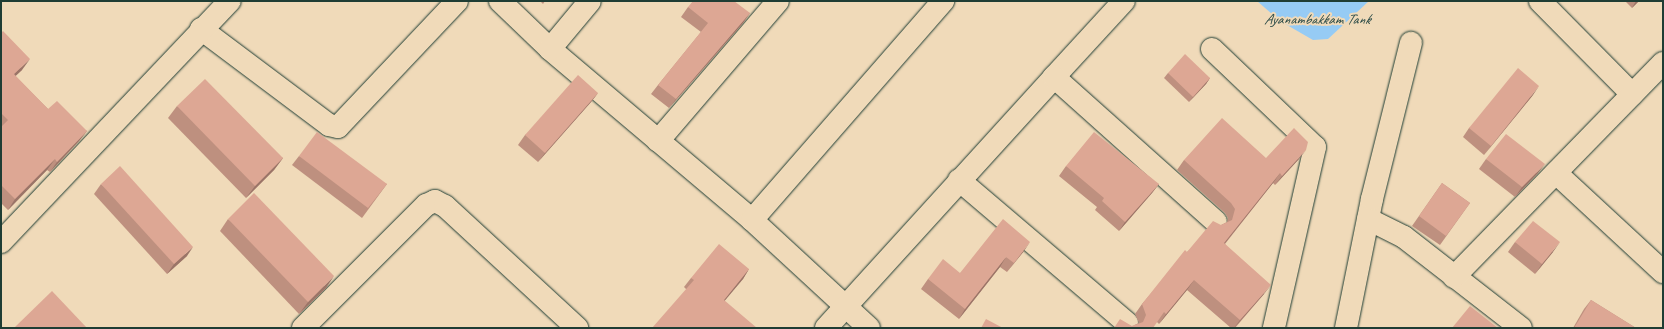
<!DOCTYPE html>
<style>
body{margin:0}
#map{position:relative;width:1664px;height:329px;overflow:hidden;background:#f0dab9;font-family:Caveat,sans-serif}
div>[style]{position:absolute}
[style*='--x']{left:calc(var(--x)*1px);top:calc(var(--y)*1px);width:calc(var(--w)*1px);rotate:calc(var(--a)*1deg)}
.water>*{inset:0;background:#96cbf4}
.roads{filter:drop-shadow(0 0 1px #1f3d34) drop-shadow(0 0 1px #1f3d34)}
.minor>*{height:22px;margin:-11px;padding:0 11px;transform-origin:11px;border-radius:11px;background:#f0dab9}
.wall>*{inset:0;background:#be907f}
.shaded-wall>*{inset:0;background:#9b7568}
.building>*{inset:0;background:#dda794}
span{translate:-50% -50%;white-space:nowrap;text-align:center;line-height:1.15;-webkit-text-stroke:4px #f0dab9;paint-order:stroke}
.water-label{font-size:15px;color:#2b4b47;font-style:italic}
.frame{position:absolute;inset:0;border:2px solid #1f3d34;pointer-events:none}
</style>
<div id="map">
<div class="water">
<i style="clip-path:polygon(1257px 1px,1369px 1px,1328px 39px,1313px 40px,1280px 21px)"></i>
</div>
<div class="roads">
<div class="minor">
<i style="--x:500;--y:1;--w:69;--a:43.8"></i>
<i style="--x:550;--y:49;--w:265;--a:40.2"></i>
<i style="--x:752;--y:220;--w:159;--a:42.7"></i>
<i style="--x:1540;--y:1;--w:131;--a:45.3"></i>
<i style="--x:201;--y:29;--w:160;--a:36.9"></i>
<i style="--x:329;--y:125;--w:9;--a:13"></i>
<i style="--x:338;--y:127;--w:173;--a:-46.6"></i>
<i style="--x:550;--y:49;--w:62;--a:-50.2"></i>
<i style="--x:1212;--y:49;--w:142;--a:43.6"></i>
<i style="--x:1315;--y:147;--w:186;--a:102.8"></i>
<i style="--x:1054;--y:77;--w:103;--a:-47.4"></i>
<i style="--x:658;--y:141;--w:184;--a:-49.4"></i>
<i style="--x:1556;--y:173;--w:146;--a:42.8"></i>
<i style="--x:959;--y:180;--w:221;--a:40.4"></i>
<i style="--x:1368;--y:219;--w:40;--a:26.6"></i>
<i style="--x:1404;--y:237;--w:148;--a:37.9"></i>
<i style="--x:752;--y:220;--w:291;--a:-48.9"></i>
<i style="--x:1;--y:242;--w:332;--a:-46.5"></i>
<i style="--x:1454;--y:277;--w:299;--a:-45.7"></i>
<i style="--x:303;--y:328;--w:174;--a:-45"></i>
<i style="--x:426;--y:205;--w:10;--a:-24"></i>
<i style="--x:435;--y:201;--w:11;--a:27"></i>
<i style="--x:445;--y:206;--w:180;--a:42.7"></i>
<i style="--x:826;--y:328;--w:339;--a:-47.7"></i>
<i style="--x:1054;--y:77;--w:217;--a:41.8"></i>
<i style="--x:1346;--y:328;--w:132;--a:-78.6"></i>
<i style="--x:1372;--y:199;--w:161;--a:-76"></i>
</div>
</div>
<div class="wall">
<i style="clip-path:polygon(540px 1px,545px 1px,543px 4px)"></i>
<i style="clip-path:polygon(1625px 1px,1639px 1px,1632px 8px)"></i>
<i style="clip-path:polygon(688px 7px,750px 13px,743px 23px,669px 108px,651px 94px,658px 85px,701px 32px,681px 17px)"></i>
<i style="clip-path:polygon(1px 33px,22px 70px,15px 76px,48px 109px,87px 131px,79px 141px,50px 172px,47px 170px,8px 210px,1px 203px)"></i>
<i style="clip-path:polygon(1168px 73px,1210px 78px,1206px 84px,1189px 102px,1164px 78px)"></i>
<i style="clip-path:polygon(598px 93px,591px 102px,538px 162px,518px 145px,525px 135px)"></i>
<i style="clip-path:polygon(1533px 95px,1484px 155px,1463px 137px,1469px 128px)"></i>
<i style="clip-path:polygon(177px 106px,283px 158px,274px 170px,246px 198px,168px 118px)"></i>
<i style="clip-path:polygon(299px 156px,387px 184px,362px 218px,292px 165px)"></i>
<i style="clip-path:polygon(1266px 158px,1299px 159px,1275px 185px,1273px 183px,1225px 244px,1264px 294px,1235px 328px,1231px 328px,1187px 290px,1159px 324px,1157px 322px,1132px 326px,1139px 323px,1135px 314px,1142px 304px,1187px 252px,1221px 225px,1227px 222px,1228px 218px,1225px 213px,1177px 170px,1184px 160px)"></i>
<i style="clip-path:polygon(1486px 159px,1538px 173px,1515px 197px,1479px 169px)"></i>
<i style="clip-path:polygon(1066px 166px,1159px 184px,1152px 193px,1119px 231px,1095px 210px,1097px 207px,1059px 176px)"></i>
<i style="clip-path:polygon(1442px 183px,1470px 203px,1440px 245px,1412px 226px)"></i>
<i style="clip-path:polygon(101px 184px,187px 256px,167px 274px,94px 194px)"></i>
<i style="clip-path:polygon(228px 219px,326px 288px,299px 314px,220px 231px)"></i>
<i style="clip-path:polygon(1515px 242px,1553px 252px,1535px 274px,1508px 252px)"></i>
<i style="clip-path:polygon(1024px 251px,1007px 272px,1000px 267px,959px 319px,921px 289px,928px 279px,960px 273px)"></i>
<i style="clip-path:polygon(749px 269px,743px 279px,724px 301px,686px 289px,684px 287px,691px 278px)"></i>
<i style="clip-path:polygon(1591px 300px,1636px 328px,1573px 328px,1584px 309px)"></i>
</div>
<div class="shaded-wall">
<i style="clip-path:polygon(1636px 1px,1639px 1px,1632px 8px)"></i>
<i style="clip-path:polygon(750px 13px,743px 23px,669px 108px,676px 99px)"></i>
<i style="clip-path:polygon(30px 59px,22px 70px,6px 85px,14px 74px)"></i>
<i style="clip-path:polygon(1210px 78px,1206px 84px,1189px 102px,1193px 97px)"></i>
<i style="clip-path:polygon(1539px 86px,1533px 95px,1484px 155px,1491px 146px)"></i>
<i style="clip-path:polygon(598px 93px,591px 102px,538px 162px,545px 153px)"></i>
<i style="clip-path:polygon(87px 131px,79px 141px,50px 172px,57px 162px)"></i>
<i style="clip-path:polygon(1306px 150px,1299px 159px,1275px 185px,1282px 176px)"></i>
<i style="clip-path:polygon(283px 158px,274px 170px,246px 198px,255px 186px)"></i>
<i style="clip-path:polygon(55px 159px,47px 170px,8px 210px,15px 199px)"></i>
<i style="clip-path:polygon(1545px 164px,1538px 173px,1515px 197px,1522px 187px)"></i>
<i style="clip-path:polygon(1280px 173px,1273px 183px,1217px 253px,1224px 243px)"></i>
<i style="clip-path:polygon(1159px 184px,1152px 193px,1119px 231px,1125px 222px)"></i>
<i style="clip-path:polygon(1030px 242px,1024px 251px,1007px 272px,1014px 263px)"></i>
<i style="clip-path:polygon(1560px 242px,1553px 252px,1535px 274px,1542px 264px)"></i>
<i style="clip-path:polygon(193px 247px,187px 256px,167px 274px,174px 264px)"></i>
<i style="clip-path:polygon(1006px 257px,1000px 267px,959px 319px,965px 309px)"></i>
<i style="clip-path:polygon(749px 269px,743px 279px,717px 310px,724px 300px)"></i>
<i style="clip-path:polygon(334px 276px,326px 288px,299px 314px,308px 302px)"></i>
<i style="clip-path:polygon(1194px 280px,1187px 290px,1159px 324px,1166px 314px)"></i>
<i style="clip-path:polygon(1271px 285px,1264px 294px,1234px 328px,1240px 320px)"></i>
</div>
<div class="building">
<i style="clip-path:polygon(693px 1px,734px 1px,750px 13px,676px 99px,658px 85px,708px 23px,688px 7px)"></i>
<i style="clip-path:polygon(3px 31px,30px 59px,14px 74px,48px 109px,57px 101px,87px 131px,57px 162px,55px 159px,15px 199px,1px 185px,1px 127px,8px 120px,1px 113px,1px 33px)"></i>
<i style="clip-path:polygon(1185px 54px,1210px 78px,1193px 97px,1168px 73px)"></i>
<i style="clip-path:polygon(1518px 68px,1539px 86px,1491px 146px,1469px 128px)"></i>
<i style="clip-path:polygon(578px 75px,598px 93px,545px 153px,525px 135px)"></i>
<i style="clip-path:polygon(205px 79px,283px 158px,255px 186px,177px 106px)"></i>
<i style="clip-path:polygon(1222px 118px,1266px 158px,1294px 128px,1308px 142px,1306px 150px,1282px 176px,1280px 173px,1224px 243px,1271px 285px,1240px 320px,1194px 280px,1166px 314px,1164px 312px,1153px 328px,1114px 328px,1120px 319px,1132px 326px,1143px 322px,1146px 315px,1142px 304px,1185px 250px,1187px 252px,1213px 221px,1221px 225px,1232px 220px,1235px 209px,1231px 203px,1184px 160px)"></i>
<i style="clip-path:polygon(317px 132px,387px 184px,368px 208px,299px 156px)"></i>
<i style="clip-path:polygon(1094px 132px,1159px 184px,1125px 222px,1102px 201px,1104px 198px,1066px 166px)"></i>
<i style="clip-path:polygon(1506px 134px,1545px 164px,1522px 187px,1486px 159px)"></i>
<i style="clip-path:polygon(120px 166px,193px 247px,174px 264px,101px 184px)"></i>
<i style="clip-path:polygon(1442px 183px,1470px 203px,1446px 236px,1419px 216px)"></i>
<i style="clip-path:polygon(254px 193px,334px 276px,308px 302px,228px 219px)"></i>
<i style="clip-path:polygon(1003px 219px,1030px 242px,1014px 263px,1006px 257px,965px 309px,928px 279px,943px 259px,960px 273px)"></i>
<i style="clip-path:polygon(1533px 221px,1560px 242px,1542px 264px,1515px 242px)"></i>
<i style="clip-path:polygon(719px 244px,749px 269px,724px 300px,757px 328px,652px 328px,694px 280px,691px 278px)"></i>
<i style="clip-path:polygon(52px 291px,87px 328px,17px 328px,15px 327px)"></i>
<i style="clip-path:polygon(1591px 300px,1636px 328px,1574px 328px)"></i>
<i style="clip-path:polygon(1470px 306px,1498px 328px,1452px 328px)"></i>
<i style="clip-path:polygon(986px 319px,1003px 328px,981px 328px)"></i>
</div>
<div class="water-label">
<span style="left:1317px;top:20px">Ayanambakkam Tank</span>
</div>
<div class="frame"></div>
</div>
